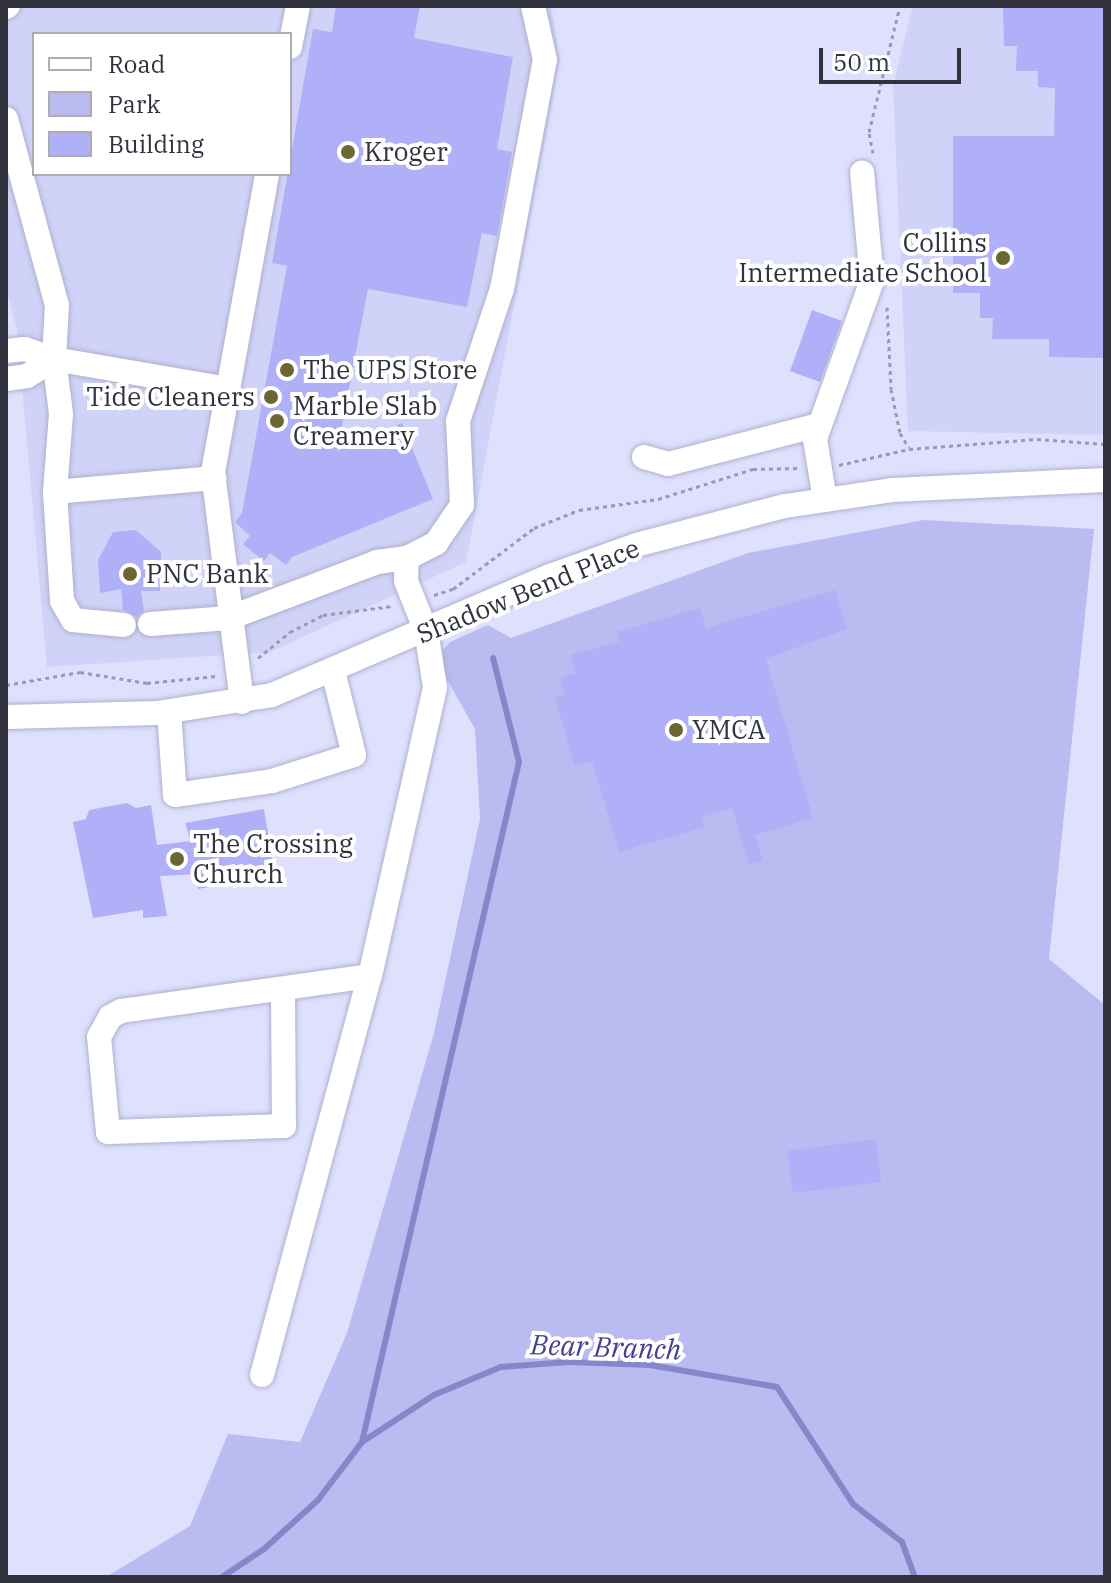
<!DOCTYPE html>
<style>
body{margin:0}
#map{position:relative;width:1111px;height:1583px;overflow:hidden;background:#dee0fe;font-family:"IBM Plex Serif",serif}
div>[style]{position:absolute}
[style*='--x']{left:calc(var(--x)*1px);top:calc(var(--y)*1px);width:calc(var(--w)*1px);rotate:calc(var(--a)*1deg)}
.built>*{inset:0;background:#d0d2f7}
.green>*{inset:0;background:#b9bbf1}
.stream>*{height:6px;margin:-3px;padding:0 3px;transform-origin:3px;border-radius:3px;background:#8687ca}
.building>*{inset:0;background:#afb0f7}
.path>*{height:3px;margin-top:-1.5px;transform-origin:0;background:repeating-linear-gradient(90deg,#999ab1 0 4px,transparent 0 8px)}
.roads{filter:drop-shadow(0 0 2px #afb1cd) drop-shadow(0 0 2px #afb1cd)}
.minor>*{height:24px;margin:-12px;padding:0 12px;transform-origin:12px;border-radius:12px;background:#fff}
.dots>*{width:22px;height:22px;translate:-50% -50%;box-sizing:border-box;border:4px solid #fff;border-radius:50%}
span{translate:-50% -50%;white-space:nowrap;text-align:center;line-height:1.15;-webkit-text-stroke:8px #fff;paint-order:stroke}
.poi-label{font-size:26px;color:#31323d}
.left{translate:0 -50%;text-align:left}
.right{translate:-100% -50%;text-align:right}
.street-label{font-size:26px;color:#31323d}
.water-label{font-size:28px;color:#474092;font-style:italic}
.frame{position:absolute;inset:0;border:8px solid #31323d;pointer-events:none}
.legend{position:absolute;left:32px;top:32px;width:260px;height:144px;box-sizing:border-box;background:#fff;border:2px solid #adadb1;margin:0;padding:10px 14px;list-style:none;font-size:24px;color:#31323d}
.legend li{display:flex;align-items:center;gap:16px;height:40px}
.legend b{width:40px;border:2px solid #adadb1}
.scale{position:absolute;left:819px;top:48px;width:142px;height:36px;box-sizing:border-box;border:4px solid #31323d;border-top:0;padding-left:10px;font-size:24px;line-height:28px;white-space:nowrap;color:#31323d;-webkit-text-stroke:6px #fff;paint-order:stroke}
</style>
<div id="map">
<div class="built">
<i style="clip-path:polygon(evenodd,6px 6px,551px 6px,560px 60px,466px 562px,270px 652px,47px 667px,17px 330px,6px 287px,6px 6px,34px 34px,290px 34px,290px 174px,34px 174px,34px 34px)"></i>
<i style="clip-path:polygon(913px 6px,1105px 6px,1105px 435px,908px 431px,893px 86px)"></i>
</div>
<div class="green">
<i style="clip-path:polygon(924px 520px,1094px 529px,1049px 959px,1105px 1005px,1105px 1577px,106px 1577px,190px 1526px,228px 1434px,300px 1442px,347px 1333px,434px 1033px,480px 819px,475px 729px,441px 669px,442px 651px,450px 642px,488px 625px,511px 638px,748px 553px)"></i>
</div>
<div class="stream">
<i style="--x:362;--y:1442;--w:698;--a:-77"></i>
<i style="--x:519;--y:762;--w:107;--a:-104"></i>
<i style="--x:222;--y:1577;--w:50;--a:-33.7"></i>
<i style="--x:264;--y:1549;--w:73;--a:-42.2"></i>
<i style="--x:318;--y:1500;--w:73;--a:-52.8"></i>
<i style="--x:362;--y:1442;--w:86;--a:-33.1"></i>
<i style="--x:434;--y:1395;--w:73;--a:-22.7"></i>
<i style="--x:501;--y:1367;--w:68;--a:-4.2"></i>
<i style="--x:569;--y:1362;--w:81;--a:2.1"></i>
<i style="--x:650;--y:1365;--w:129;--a:9.8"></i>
<i style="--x:777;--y:1387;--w:140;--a:57"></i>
<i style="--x:853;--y:1504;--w:62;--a:37.8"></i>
<i style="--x:902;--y:1542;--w:37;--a:70"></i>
</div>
<div class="building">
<i style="clip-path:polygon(336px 6px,420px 6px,414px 38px,513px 57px,497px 149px,512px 152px,497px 236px,482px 233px,467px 307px,368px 289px,337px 451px,402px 423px,433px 499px,292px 557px,286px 565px,270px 553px,264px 561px,243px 544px,250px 536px,235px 522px,242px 513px,287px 266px,272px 263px,313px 29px,332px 32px)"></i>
<i style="clip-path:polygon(1003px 6px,1105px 6px,1105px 358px,1049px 357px,1049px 339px,992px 339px,993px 318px,980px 318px,980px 293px,953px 293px,953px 136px,1054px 136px,1055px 88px,1038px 87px,1038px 71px,1016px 71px,1017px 46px,1004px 46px)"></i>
<i style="clip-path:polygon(812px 310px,842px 321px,820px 382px,790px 371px)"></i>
<i style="clip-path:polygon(136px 530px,161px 552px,160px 591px,141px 591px,144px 610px,137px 617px,123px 610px,121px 589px,100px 593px,98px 560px,113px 532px)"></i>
<i style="clip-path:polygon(835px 590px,847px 629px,766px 659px,813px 818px,755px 835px,763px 861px,749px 865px,732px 808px,702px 817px,705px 827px,619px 852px,592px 761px,575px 766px,555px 698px,565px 695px,560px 678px,576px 673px,571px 655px,620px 641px,617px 632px,700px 608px,706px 628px)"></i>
<i style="clip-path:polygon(127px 803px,136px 808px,151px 805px,157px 845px,191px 841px,185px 823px,264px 809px,275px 875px,198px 889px,195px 874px,160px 876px,167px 916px,143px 918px,143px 910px,93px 918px,73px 822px,86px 819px,89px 810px)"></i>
<i style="clip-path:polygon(876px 1139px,881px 1182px,793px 1193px,787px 1151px)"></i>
</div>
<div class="path">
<i style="--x:873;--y:153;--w:21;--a:-101"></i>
<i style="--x:869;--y:132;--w:130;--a:-76.2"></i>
<i style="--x:887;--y:307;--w:82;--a:87.2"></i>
<i style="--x:891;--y:389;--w:45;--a:78.4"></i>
<i style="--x:900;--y:433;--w:17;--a:59"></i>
<i style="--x:839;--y:465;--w:72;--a:-12.9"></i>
<i style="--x:909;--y:449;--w:128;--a:-4.5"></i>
<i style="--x:1037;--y:439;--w:68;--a:4.2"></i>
<i style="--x:434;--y:595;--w:20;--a:-18"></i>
<i style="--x:453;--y:589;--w:101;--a:-37"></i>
<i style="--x:534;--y:528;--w:48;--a:-21.8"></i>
<i style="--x:579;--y:510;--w:80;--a:-7.9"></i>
<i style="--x:658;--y:499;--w:100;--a:-17.5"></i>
<i style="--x:753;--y:469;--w:47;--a:-1.2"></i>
<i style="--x:258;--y:658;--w:41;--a:-39.1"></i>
<i style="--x:290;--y:632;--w:37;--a:-27"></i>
<i style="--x:323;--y:615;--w:70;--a:-7.4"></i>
<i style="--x:6;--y:685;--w:75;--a:-10"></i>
<i style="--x:80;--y:672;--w:68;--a:9.3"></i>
<i style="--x:147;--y:683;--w:69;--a:-5.8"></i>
</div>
<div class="roads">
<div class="minor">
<i style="--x:6;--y:7;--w:2;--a:-27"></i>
<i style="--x:290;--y:47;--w:42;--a:-79"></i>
<i style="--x:6;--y:119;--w:193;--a:74.7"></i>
<i style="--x:57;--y:305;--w:54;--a:93.2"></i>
<i style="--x:54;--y:359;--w:55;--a:82.7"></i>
<i style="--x:61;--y:414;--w:78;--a:94.4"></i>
<i style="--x:55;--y:492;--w:160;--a:-5"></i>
<i style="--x:6;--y:351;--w:19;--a:-6"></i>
<i style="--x:25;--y:349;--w:31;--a:19"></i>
<i style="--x:54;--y:359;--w:177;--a:9.8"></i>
<i style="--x:6;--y:379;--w:21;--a:-8"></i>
<i style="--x:27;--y:376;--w:32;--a:-32"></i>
<i style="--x:644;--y:457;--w:25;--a:16"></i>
<i style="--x:668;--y:464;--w:156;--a:-14.5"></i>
<i style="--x:55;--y:492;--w:109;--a:86.3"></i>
<i style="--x:62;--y:601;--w:22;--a:60"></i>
<i style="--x:73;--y:620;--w:51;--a:5.6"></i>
<i style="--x:825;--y:500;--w:62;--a:-99.3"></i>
<i style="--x:815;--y:439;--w:168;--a:-70.2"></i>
<i style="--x:872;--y:281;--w:109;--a:-95.2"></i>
<i style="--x:150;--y:624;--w:79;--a:-4.3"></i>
<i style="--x:229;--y:618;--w:158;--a:-20.7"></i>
<i style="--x:377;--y:562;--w:30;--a:-8"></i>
<i style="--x:407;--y:558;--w:33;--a:-27"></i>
<i style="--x:436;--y:543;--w:46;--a:-55.6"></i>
<i style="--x:462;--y:505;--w:84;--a:-92.7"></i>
<i style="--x:458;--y:421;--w:139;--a:-71.6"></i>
<i style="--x:502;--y:289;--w:233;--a:-79.4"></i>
<i style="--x:545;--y:60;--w:55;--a:-102.5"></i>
<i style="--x:242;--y:702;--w:232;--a:-97.2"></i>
<i style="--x:213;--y:472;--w:303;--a:-79.7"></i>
<i style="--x:169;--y:712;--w:83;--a:85.9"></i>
<i style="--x:175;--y:795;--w:98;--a:-8.2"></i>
<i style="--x:272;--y:781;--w:86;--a:-17.6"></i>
<i style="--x:354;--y:755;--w:87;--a:-104"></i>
<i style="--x:6;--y:717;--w:151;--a:-1.5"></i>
<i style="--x:157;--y:713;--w:116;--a:-8.9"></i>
<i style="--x:272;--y:695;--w:302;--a:-23.2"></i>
<i style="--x:550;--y:576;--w:91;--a:-19.8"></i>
<i style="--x:636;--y:545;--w:154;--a:-14.7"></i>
<i style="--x:785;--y:506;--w:108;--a:-8.5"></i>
<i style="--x:892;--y:490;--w:213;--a:-2.7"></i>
<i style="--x:283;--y:991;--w:135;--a:89.6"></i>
<i style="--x:284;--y:1126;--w:176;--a:178"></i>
<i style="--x:108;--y:1132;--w:95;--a:-95.4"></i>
<i style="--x:99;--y:1037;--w:23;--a:-61"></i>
<i style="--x:110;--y:1017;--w:13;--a:-29"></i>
<i style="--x:121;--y:1011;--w:251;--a:-8"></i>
<i style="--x:262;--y:1375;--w:413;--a:-74.9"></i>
<i style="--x:370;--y:976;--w:296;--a:-77.3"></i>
<i style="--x:435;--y:687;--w:57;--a:-99.1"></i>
<i style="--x:426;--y:631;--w:54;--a:-111.8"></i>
<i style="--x:406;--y:581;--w:23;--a:-88"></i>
</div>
</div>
<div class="dots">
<i style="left:348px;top:152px;background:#6c6633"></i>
<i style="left:1003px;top:258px;background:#6c6633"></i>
<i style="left:287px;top:370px;background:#6c6633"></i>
<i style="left:271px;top:397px;background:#6c6633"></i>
<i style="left:277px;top:421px;background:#6c6633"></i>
<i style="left:130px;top:574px;background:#6c6633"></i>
<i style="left:676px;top:730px;background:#6c6633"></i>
<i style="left:177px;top:859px;background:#6c6633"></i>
</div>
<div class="poi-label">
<span class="left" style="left:364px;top:152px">Kroger</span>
<span class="right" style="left:987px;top:258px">Collins<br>Intermediate School</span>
<span class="left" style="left:303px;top:370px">The UPS Store</span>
<span class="right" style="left:255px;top:397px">Tide Cleaners</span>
<span class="left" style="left:293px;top:421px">Marble Slab<br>Creamery</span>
<span class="left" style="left:146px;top:574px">PNC Bank</span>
<span class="left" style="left:692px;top:730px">YMCA</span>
<span class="left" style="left:193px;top:859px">The Crossing<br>Church</span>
</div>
<div class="street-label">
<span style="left:528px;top:591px;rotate:-22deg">Shadow Bend Place</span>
</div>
<div class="water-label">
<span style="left:606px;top:1347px;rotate:2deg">Bear Branch</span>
</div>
<div class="frame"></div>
<ul class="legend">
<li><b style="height:10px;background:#fff"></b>Road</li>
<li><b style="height:22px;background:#b9bbf1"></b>Park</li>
<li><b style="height:22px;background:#afb0f7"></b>Building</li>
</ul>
<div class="scale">50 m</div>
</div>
